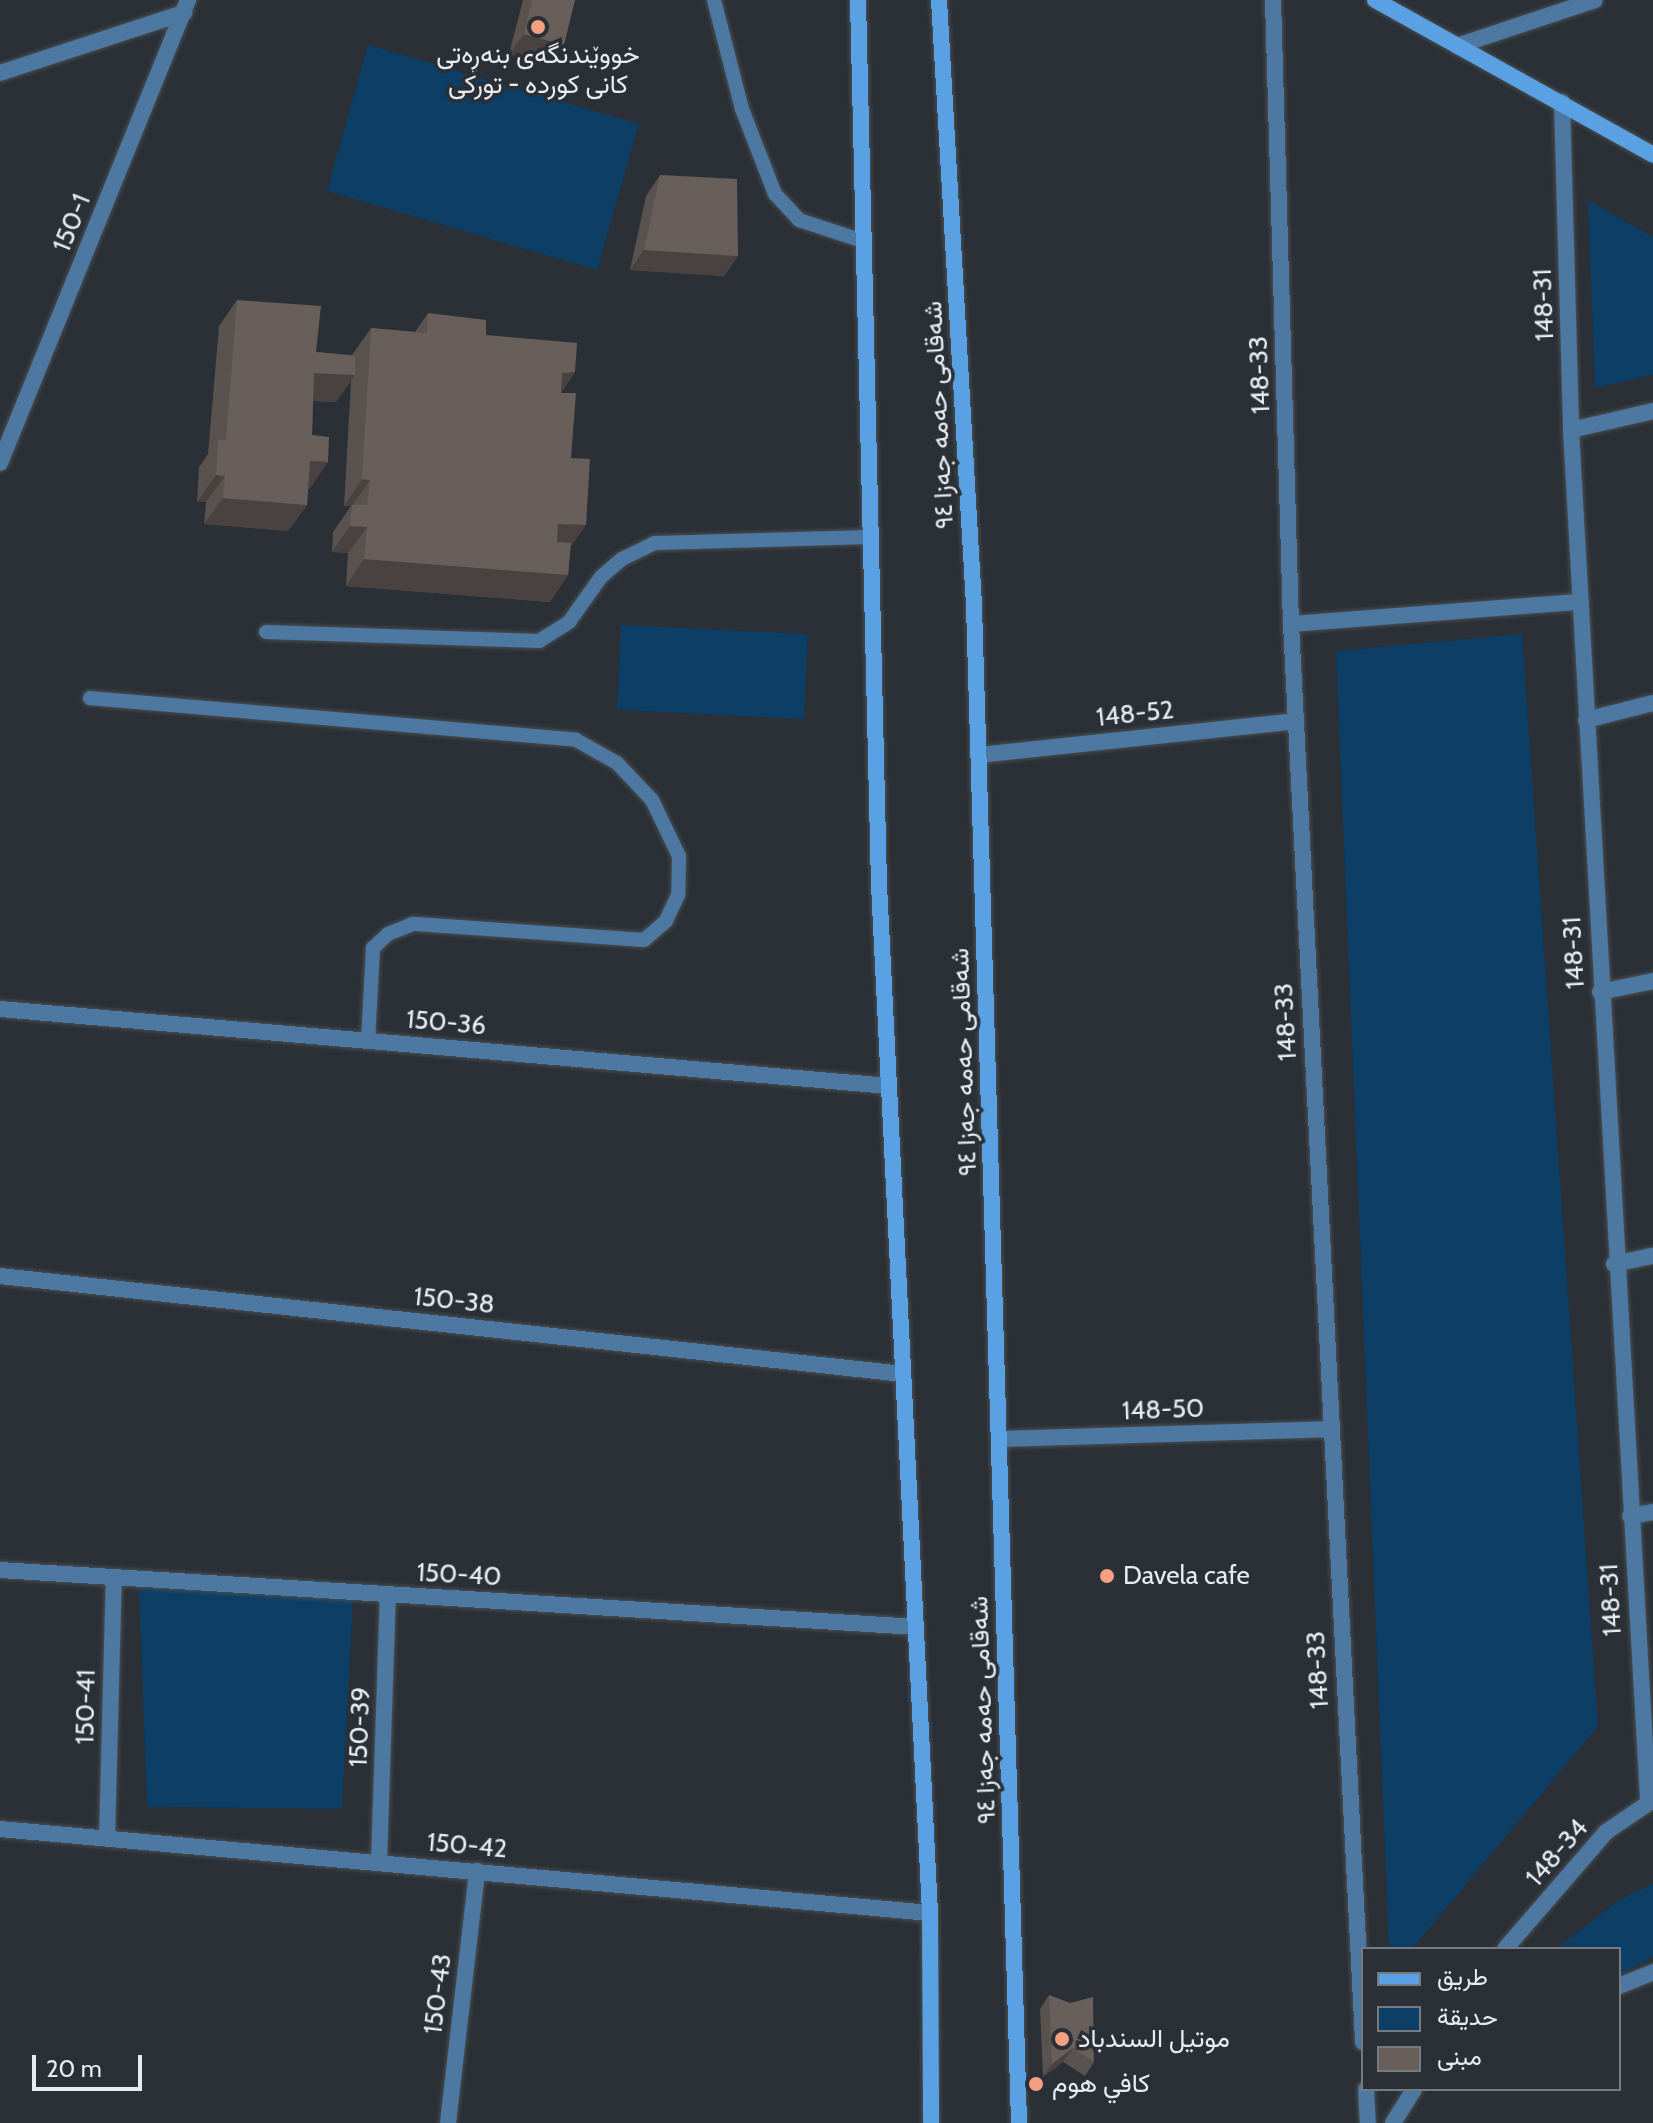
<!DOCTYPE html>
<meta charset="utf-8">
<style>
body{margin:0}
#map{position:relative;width:1653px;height:2123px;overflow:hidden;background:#2a3035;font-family:Cabin,Vazirmatn,sans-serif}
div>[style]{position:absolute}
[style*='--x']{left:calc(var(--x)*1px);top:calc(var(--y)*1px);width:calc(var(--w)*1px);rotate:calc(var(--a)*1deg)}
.green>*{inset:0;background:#0c3e66}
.roads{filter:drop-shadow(0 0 2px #484e53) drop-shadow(0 0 2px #484e53)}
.lane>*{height:14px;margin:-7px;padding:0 7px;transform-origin:7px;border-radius:7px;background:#4d78a1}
.street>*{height:16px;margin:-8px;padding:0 8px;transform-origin:8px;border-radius:8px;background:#4d78a1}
.secondary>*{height:16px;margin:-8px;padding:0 8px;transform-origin:8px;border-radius:8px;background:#59a1e2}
.wall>*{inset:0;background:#59524e}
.shaded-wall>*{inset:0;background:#494240}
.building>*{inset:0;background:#685f5b}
.dots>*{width:22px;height:22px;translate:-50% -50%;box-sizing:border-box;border:4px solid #2a3035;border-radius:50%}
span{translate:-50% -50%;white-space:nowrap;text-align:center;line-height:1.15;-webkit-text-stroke:7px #2a3035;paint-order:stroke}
.poi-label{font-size:26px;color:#e8ecf0}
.left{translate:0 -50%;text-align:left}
.street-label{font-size:26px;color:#e8ecf0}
.legend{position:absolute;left:1361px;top:1947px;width:260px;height:144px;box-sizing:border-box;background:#2a3035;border:2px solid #767b80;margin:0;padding:10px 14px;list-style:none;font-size:24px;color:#e8ecf0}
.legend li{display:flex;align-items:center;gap:16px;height:40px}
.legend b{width:40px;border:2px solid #767b80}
.scale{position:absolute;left:32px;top:2055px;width:110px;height:36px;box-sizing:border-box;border:4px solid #e8ecf0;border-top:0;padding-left:10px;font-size:24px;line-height:28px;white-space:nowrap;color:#e8ecf0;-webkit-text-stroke:6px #2a3035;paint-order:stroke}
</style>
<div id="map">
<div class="green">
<i style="clip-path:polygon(368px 45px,639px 124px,597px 270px,327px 191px)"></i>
<i style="clip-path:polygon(1588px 200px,1653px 237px,1653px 375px,1595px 388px)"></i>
<i style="clip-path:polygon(621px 625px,808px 634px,804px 719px,617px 710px)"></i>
<i style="clip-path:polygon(1522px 634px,1598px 1726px,1412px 1949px,1389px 1949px,1336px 651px)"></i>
<i style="clip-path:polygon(139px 1585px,353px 1599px,342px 1809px,147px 1807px)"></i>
<i style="clip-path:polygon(1653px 1884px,1653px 1957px,1619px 1975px,1619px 1949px,1556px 1949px,1619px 1900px)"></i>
</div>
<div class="roads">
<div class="lane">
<i style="--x:714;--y:0;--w:113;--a:75.6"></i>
<i style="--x:742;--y:109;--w:91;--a:68.8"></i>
<i style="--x:775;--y:194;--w:35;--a:47"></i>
<i style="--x:799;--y:220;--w:64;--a:18.2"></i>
<i style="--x:266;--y:632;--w:273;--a:1.9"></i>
<i style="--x:539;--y:641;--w:36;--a:-32"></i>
<i style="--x:569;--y:622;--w:55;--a:-54.6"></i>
<i style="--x:601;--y:577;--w:28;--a:-41"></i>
<i style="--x:622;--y:559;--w:37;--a:-26"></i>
<i style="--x:655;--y:543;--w:216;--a:-1.6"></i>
<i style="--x:90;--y:698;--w:488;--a:4.9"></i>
<i style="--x:576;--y:740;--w:47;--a:29.3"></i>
<i style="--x:617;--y:763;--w:51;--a:46.6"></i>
<i style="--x:652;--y:800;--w:62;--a:64.3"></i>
<i style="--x:679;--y:856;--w:39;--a:91"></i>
<i style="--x:678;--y:895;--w:29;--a:115"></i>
<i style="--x:666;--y:921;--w:29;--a:139"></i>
<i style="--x:644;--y:940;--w:232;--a:-176"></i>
<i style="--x:413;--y:924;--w:27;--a:158"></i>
<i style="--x:388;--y:934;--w:21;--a:137"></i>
<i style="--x:373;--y:948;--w:93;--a:93.1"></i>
</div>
<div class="street">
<i style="--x:1273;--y:0;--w:624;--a:88.35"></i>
<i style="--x:1291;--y:624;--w:1420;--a:87.09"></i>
<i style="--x:1457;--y:46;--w:145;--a:-18.4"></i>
<i style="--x:0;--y:73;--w:194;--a:-18.1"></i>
<i style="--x:1562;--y:102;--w:328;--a:88.4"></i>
<i style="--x:1571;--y:430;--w:1372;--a:86.78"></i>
<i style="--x:1571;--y:430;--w:84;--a:-13"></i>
<i style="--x:0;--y:463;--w:500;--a:-67.9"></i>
<i style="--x:1291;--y:624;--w:290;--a:-4.4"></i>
<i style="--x:1586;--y:720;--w:69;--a:-14.2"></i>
<i style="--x:979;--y:755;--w:319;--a:-6.1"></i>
<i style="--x:1600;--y:992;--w:54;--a:-11.7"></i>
<i style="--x:0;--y:1009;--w:892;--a:4.95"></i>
<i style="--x:1614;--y:1264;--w:40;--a:-12"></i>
<i style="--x:0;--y:1276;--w:908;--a:6.19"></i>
<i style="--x:999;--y:1439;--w:329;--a:-1.7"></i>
<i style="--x:1630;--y:1516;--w:23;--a:-10"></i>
<i style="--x:0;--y:1570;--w:917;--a:3.56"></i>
<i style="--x:0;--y:1829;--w:934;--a:5.16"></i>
<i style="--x:107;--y:1838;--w:261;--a:-88.5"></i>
<i style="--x:379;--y:1862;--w:268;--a:-88.1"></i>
<i style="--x:1505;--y:1949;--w:155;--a:-49.2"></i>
<i style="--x:1606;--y:1832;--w:57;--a:-34.2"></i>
<i style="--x:1619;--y:1986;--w:37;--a:-22"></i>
<i style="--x:1366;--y:2089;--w:34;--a:87"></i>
<i style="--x:448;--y:2123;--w:254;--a:-83.4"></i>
<i style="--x:1393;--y:2123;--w:40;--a:-58"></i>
</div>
<div class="secondary">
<i style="--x:858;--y:0;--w:885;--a:88.64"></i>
<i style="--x:879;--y:885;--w:1029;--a:87.16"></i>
<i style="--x:930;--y:1913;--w:210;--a:89.7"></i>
<i style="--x:939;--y:0;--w:607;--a:86.69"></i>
<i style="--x:974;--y:606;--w:1518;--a:88.3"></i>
<i style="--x:1375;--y:0;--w:318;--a:29.1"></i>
</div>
</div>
<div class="wall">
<i style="clip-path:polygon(523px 0,575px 0,549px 65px,509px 54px)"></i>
<i style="clip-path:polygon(660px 175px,738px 256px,724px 276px,630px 270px,646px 196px)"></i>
<i style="clip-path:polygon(237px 300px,316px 352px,352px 355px,371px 328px,415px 332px,428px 313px,486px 335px,575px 372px,561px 393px,571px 458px,570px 548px,568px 575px,550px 602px,346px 586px,348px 553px,332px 552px,333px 532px,351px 506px,344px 506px,351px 381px,336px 402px,313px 401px,310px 489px,308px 489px,307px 505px,288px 531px,204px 524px,206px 502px,197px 502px,199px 467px,208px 454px,219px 326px)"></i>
<i style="clip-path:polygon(1049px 1995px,1094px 2062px,1085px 2076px,1063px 2062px,1043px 2077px,1040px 2009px)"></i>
</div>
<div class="shaded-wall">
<i style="clip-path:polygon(524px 34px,564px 45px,549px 65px,509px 54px)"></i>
<i style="clip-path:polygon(644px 250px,738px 256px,724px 276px,630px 270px)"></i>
<i style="clip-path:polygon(575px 372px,557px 399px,562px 373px)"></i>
<i style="clip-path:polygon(314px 373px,355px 375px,336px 402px,296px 400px)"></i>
<i style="clip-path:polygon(310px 461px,328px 462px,310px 489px,292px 487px)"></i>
<i style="clip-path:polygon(216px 475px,225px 476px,206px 502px,197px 502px)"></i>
<i style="clip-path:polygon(362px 479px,370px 480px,352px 506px,344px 506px)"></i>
<i style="clip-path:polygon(223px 498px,307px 505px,288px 531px,204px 524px)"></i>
<i style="clip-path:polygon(558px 524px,586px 525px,568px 551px,540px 550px)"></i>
<i style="clip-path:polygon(350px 526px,367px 527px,348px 553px,332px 552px)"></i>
<i style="clip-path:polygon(364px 559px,568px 575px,550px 602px,346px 586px)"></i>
<i style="clip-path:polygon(1073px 2048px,1063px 2062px,1043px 2077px,1052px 2064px)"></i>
</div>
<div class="building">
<i style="clip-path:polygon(532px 0,575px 0,564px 45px,524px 34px)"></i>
<i style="clip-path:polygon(660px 175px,737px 179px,738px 256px,644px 250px)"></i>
<i style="clip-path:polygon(237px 300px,321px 306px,316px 352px,355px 356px,355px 375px,314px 373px,312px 435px,329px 437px,328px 462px,310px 461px,307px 505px,223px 498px,225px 476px,216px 475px,218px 440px,226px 440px)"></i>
<i style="clip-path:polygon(428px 313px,486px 320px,486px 335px,577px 343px,575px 372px,562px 373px,561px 393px,576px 393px,571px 458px,590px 459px,586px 525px,558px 524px,557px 542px,571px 543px,568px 575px,364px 559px,367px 527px,350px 526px,352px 505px,367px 505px,370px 480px,362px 479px,371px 328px,427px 333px)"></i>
<i style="clip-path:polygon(1049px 1995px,1070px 2003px,1093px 1997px,1094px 2062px,1073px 2048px,1052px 2064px)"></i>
</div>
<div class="dots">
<i style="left:538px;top:27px;background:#f2a07f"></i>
<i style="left:1107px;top:1576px;background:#f2a07f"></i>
<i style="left:1062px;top:2039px;background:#f2a07f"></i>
<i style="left:1036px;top:2084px;background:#f2a07f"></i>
</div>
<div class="poi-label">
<span style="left:538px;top:70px">خووێندنگەی بنەڕەتی<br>کانی کوردە - تورکی</span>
<span class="left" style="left:1123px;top:1576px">Davela cafe</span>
<span class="left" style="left:1078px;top:2039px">موتيل السندباد</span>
<span class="left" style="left:1052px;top:2084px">كافي هوم</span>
</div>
<div class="street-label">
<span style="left:72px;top:223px;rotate:-68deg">150-1</span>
<span style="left:1544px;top:305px;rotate:-92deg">148-31</span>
<span style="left:1260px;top:375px;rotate:-92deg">148-33</span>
<span style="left:939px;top:415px;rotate:-93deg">شەقامی حەمە جەزا ٩٤</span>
<span style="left:1135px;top:714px;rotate:-6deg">148-52</span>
<span style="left:1574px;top:953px;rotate:-93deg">148-31</span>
<span style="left:1286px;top:1022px;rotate:-93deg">148-33</span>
<span style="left:446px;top:1023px;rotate:5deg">150-36</span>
<span style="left:964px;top:1062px;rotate:-92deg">شەقامی حەمە جەزا ٩٤</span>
<span style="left:454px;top:1301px;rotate:6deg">150-38</span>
<span style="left:1163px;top:1410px;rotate:-2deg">148-50</span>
<span style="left:459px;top:1575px;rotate:3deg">150-40</span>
<span style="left:1611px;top:1600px;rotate:-93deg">148-31</span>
<span style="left:1318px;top:1670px;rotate:-93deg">148-33</span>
<span style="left:86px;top:1707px;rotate:-89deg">150-41</span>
<span style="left:983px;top:1710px;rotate:-92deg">شەقامی حەمە جەزا ٩٤</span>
<span style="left:360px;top:1727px;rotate:-88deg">150-39</span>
<span style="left:467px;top:1846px;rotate:5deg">150-42</span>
<span style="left:1557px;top:1853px;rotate:-49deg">148-34</span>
<span style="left:438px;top:1994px;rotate:-83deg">150-43</span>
</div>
<ul class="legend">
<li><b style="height:10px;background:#59a1e2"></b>طريق</li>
<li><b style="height:22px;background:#0c3e66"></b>حديقة</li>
<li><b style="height:22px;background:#685f5b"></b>مبنى</li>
</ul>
<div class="scale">20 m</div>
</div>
